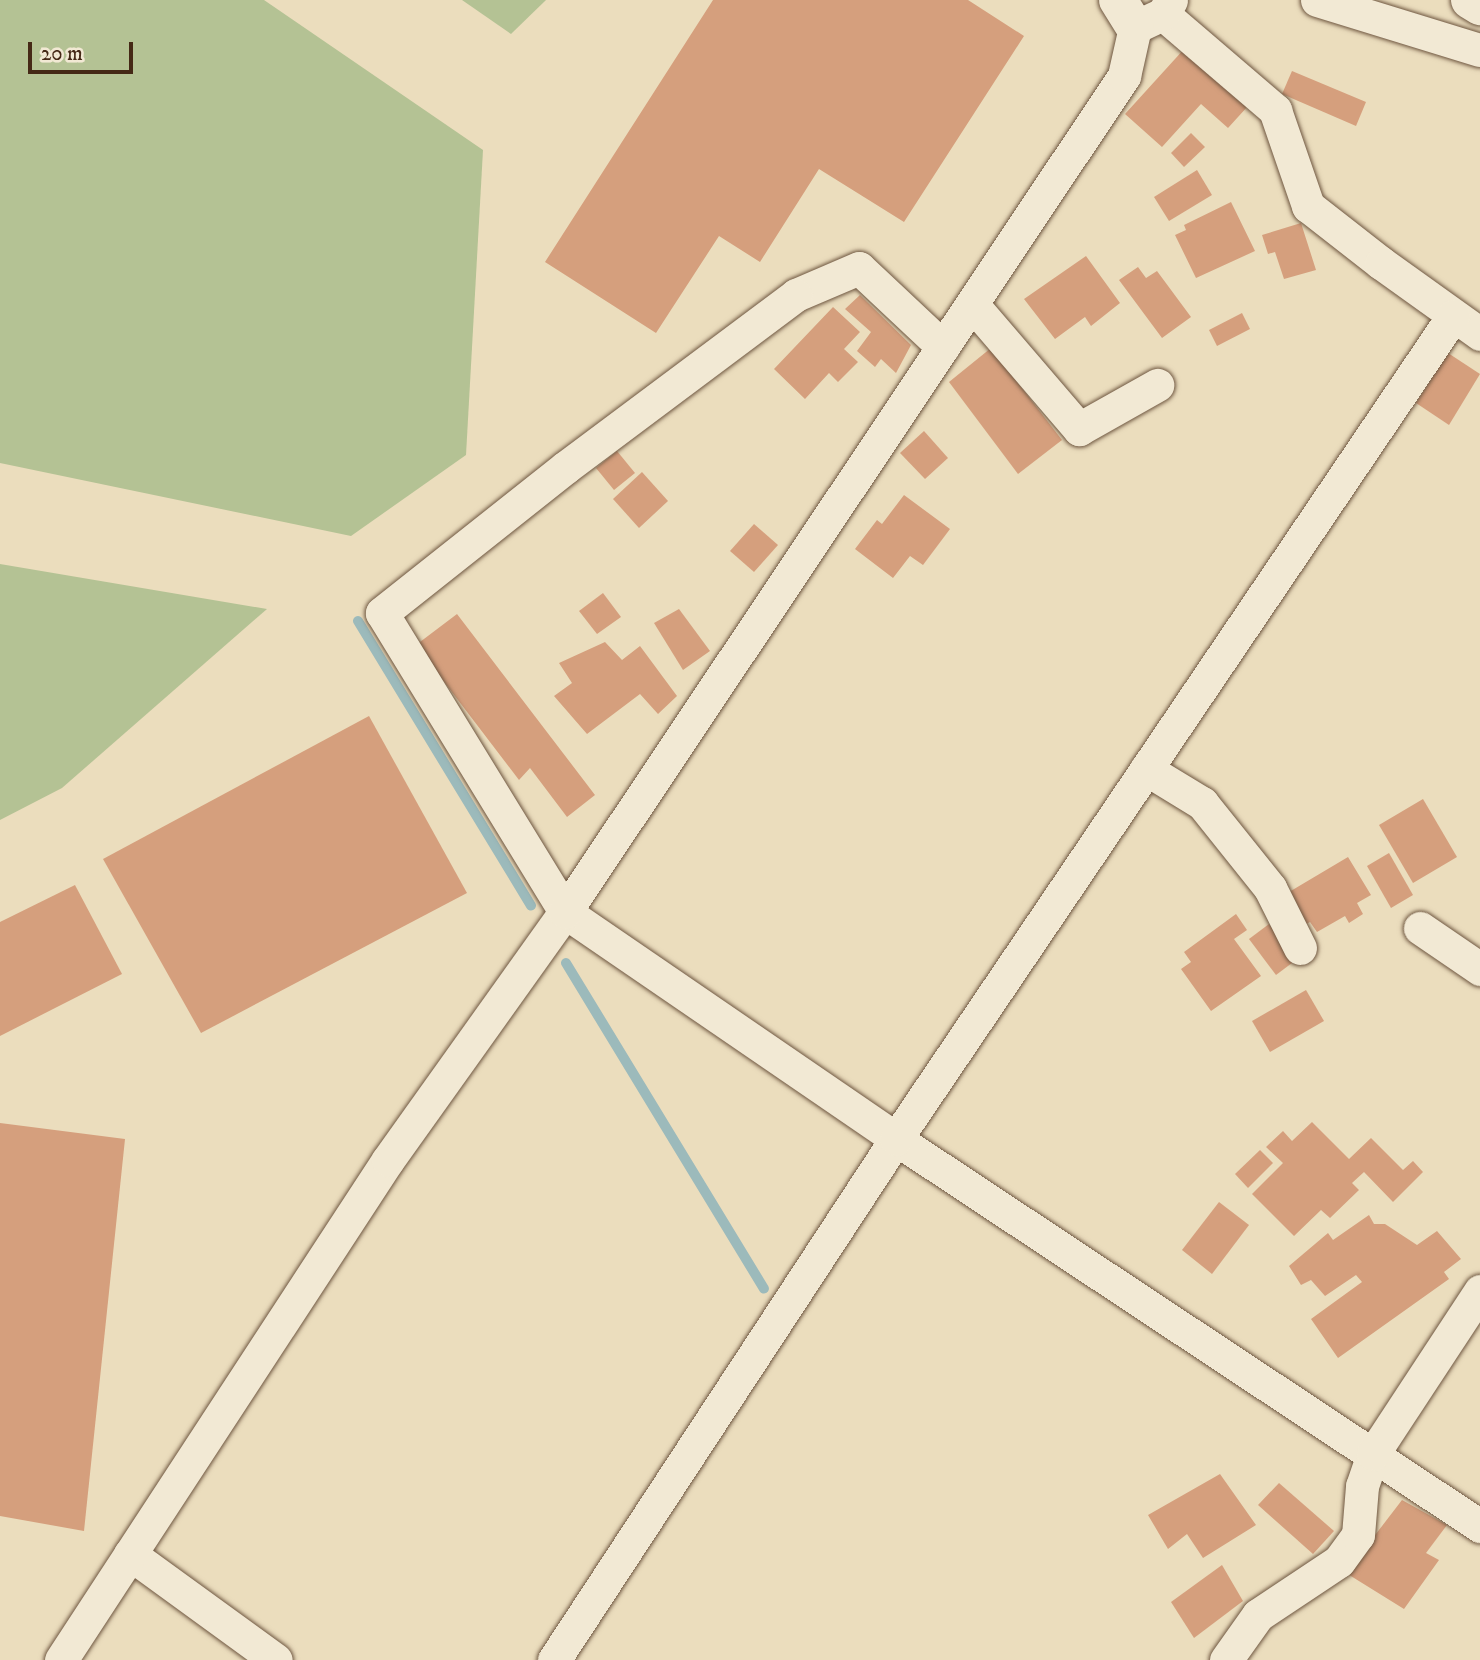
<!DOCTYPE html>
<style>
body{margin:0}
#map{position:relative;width:1480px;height:1660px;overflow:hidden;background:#ebddbd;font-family:"IM FELL DW Pica",serif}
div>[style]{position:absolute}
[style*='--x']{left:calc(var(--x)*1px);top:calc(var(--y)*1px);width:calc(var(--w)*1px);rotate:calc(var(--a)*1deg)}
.green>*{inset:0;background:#b4c294}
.stream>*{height:10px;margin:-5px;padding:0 5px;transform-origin:5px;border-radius:5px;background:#9cbabb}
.building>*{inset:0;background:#d59f7d}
.roads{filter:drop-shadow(0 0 2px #6e5640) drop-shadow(0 0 2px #6e5640)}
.minor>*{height:33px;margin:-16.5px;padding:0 16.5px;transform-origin:16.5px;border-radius:16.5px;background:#f2e9d4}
.tertiary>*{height:38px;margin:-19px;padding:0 19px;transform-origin:19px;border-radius:19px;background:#f2e9d4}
span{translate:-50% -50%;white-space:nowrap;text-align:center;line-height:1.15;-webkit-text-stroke:5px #f2e9d4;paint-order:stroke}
.scale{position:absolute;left:28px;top:42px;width:105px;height:32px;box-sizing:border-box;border:4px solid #452916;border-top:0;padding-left:9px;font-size:21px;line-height:24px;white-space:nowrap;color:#452916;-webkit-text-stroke:5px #f2e9d4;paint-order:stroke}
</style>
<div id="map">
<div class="green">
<i style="clip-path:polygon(0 0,264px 0,483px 150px,466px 455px,351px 536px,0 463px)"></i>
<i style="clip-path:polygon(462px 0,546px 0,511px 34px)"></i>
<i style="clip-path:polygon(0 564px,267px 609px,62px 788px,0 820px)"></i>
</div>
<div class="stream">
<i style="--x:358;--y:621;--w:333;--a:58.7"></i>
<i style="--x:566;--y:963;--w:381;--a:58.7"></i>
</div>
<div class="building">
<i style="clip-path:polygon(713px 0,968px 0,1024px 36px,904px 222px,819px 169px,760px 262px,719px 236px,656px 333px,545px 262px)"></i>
<i style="clip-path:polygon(1185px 48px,1248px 106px,1228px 128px,1201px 104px,1162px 147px,1125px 114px)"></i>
<i style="clip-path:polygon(1292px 71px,1366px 102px,1356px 126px,1282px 94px)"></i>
<i style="clip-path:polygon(1191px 133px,1205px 147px,1184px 167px,1171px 153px)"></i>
<i style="clip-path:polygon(1197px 170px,1212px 195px,1169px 221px,1154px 197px)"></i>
<i style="clip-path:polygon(1231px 202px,1255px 251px,1196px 278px,1175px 235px,1186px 230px,1184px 225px)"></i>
<i style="clip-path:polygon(1301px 223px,1316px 270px,1284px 279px,1275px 252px,1268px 254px,1262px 235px)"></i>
<i style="clip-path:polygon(1086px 256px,1120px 303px,1091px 326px,1085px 317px,1055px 339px,1024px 299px)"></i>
<i style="clip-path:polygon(1138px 267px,1146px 278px,1157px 271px,1191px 317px,1162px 338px,1119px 280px)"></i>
<i style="clip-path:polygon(860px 295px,911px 345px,896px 373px,881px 359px,875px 367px,857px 351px,871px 332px,845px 309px)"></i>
<i style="clip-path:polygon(833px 307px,860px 332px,844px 349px,858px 362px,838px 382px,829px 373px,805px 399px,774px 369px)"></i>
<i style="clip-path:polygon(1242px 313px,1250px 329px,1217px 346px,1209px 330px)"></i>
<i style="clip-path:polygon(991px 348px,1062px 440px,1018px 474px,949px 382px)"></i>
<i style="clip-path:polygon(1448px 353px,1480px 374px,1449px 425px,1416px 403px)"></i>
<i style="clip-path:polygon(924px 431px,948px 458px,925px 479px,900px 453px)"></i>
<i style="clip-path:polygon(617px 451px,635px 473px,614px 490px,596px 468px)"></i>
<i style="clip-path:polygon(642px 472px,668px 501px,639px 528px,613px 499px)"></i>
<i style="clip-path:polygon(904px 495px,950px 529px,923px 565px,910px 556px,893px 578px,855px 549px,877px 520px,882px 524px)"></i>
<i style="clip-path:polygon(754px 524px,778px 545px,754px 572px,730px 551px)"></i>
<i style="clip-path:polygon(603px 593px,621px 617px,597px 634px,579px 611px)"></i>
<i style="clip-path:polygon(679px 609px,710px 651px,683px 670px,654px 623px)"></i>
<i style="clip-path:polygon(457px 614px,595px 795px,567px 817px,530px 768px,519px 780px,416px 645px)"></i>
<i style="clip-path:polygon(605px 642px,622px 660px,640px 646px,677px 696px,658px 714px,640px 694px,587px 734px,554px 696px,572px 683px,559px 663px)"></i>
<i style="clip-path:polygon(369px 716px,467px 893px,201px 1033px,103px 859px)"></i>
<i style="clip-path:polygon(1423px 799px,1457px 857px,1413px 883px,1379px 825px)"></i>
<i style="clip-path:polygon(1389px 853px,1413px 895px,1391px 908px,1367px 866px)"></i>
<i style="clip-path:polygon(1348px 857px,1371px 895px,1357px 903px,1363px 914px,1349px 923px,1345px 916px,1317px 932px,1310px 922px,1303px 926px,1284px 895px)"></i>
<i style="clip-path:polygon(75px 885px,122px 974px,0 1036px,0 922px)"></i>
<i style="clip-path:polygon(1236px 914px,1247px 930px,1234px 939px,1261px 976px,1211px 1011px,1181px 969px,1191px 962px,1184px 952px)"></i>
<i style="clip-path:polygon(1269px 924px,1296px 960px,1276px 975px,1249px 939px)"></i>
<i style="clip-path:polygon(1306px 990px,1324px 1021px,1270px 1052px,1252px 1021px)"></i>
<i style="clip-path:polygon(1312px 1122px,1349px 1159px,1371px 1138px,1403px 1170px,1413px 1161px,1423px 1172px,1393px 1202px,1364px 1172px,1352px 1183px,1359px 1190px,1330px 1218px,1321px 1210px,1294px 1236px,1252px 1194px,1283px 1163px,1266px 1147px,1283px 1131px,1292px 1141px)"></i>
<i style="clip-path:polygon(0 1123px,125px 1139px,84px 1531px,0 1516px)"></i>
<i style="clip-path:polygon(1260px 1150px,1273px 1163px,1248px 1188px,1235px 1174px)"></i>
<i style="clip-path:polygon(1219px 1202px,1249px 1225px,1212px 1274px,1182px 1250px)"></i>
<i style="clip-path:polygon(1369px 1215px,1374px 1224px,1385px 1224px,1417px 1245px,1437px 1231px,1461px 1259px,1444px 1272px,1449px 1279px,1338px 1358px,1311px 1319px,1362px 1282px,1356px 1275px,1325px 1296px,1311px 1280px,1301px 1285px,1289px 1266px,1328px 1233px,1333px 1240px)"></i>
<i style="clip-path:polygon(1220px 1474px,1256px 1525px,1203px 1558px,1187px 1534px,1168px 1549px,1148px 1515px)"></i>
<i style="clip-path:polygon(1279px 1483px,1334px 1531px,1313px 1554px,1258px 1505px)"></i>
<i style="clip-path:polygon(1402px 1500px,1447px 1525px,1426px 1553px,1439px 1560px,1404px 1609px,1346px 1573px)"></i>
<i style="clip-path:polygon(1222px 1565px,1243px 1601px,1194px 1638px,1171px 1602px)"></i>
</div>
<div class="roads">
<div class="minor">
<i style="--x:1317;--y:0;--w:170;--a:17.1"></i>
<i style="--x:1163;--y:14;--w:148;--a:40.6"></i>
<i style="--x:1275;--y:110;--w:102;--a:71"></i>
<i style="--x:1308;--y:206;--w:93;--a:38"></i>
<i style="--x:1381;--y:263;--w:122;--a:35.6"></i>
<i style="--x:972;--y:304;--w:165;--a:49.4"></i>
<i style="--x:1079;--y:429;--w:90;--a:-29.4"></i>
<i style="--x:943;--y:347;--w:115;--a:-136.8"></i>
<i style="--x:859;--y:268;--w:69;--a:156.8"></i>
<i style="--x:796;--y:295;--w:287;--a:143.2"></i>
<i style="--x:566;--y:467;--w:235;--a:141.6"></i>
<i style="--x:382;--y:613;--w:351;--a:58.5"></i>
<i style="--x:565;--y:912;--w:401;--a:34.4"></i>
<i style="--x:896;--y:1139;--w:701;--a:33.53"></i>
<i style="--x:1146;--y:769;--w:66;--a:31.3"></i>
<i style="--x:1202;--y:803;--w:109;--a:51.3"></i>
<i style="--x:1270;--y:888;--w:67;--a:63.4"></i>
<i style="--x:1420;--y:928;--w:73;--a:34.3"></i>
<i style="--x:130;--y:1554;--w:180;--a:36"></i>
<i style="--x:61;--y:1660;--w:597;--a:-56.82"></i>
<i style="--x:388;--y:1160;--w:305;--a:-54.5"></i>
<i style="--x:565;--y:912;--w:1006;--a:-56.23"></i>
<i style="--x:1124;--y:76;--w:50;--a:-77.3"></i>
<i style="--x:1135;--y:27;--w:31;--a:-25"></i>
<i style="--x:1163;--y:14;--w:16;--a:-60"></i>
<i style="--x:554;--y:1660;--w:623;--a:-56.72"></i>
<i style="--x:896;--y:1139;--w:994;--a:-55.91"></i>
<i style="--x:1226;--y:1660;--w:55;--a:-54.6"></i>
<i style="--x:1258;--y:1615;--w:97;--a:-33.7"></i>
<i style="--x:1339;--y:1561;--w:32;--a:-54"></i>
<i style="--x:1358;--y:1535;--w:49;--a:-85.3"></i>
<i style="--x:1362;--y:1486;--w:34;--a:-71"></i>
<i style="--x:1373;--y:1454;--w:195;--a:-56.7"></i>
</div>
<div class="tertiary">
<i style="--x:1118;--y:0;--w:32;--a:58"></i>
<i style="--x:1470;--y:0;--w:12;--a:31"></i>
</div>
</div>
<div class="scale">20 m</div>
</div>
